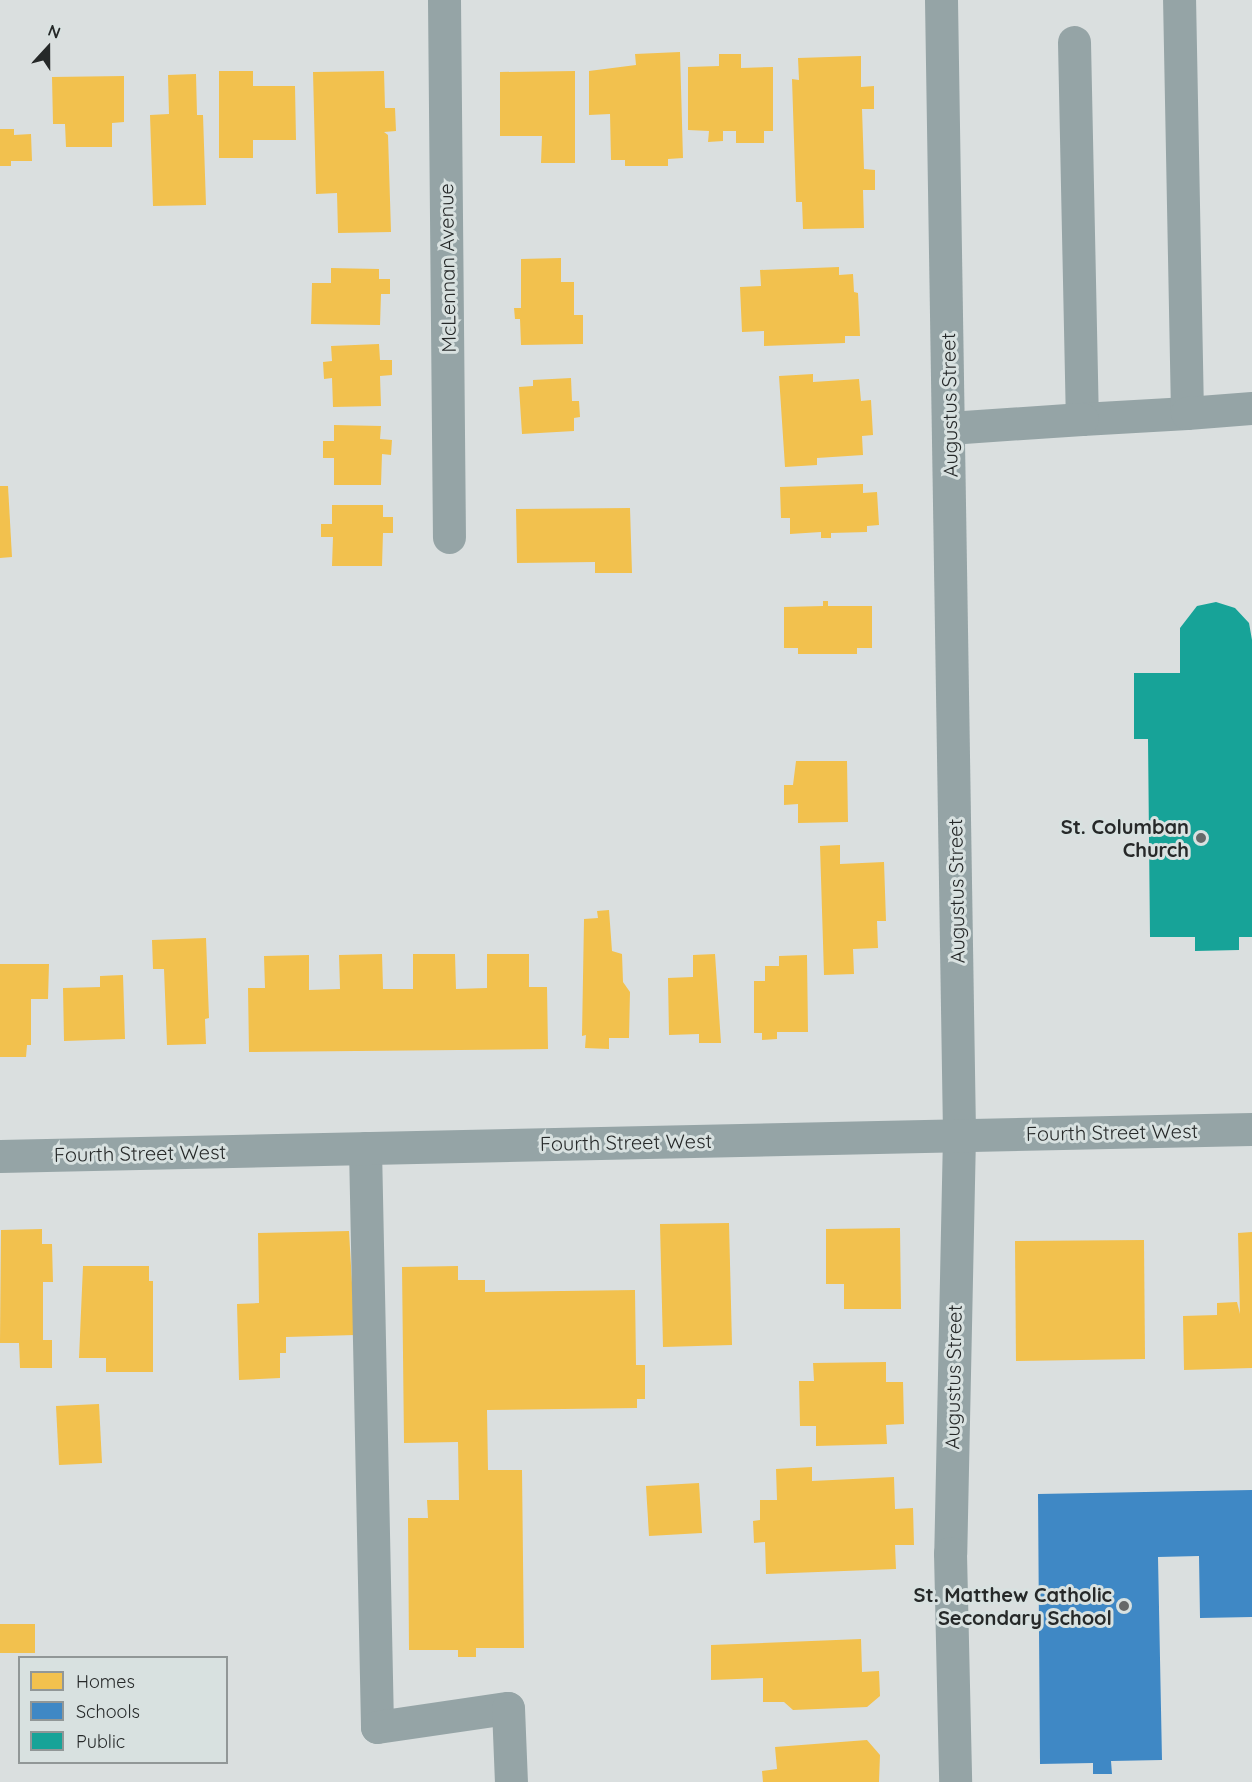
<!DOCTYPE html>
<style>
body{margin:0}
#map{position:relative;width:1252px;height:1782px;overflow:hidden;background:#dadfdf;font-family:Quicksand,sans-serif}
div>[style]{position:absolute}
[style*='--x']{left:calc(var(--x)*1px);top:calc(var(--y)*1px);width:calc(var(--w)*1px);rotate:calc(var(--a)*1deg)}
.homes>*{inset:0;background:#f2c14e}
.schools>*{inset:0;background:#3f88c5}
.public>*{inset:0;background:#17a398}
.minor>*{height:33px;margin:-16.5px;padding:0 16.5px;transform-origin:16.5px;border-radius:16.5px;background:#95a4a6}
.dots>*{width:16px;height:16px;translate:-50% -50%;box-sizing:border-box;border:3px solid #d8e1e0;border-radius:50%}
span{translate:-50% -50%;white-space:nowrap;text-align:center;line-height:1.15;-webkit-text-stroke:6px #d8e1e0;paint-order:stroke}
.street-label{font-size:20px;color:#262929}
.poi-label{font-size:20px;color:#262929;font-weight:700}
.right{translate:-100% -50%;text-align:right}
.legend{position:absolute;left:18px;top:1656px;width:210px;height:108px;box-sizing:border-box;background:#d8e1e0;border:2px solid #919797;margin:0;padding:8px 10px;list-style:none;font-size:18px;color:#262929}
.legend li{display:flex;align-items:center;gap:12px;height:30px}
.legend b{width:30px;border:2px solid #919797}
.north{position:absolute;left:18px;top:18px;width:60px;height:60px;-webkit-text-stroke:4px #d8e1e0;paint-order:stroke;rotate:21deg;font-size:16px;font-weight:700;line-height:24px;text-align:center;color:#262929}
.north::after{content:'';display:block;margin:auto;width:21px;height:27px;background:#262929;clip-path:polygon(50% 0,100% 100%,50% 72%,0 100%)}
</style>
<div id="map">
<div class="homes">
<i style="clip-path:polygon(680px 52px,683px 158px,668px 159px,668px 166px,625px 166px,625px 160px,611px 160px,610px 114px,589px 115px,589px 71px,636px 65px,635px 54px)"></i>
<i style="clip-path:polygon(719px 54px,741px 54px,741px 68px,773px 67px,773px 131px,764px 131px,764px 143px,736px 143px,736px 131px,723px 131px,723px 141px,708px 142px,709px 131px,688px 130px,688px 67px,719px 66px)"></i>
<i style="clip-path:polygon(861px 56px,861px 87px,874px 86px,874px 109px,862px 109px,864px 169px,875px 170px,875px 190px,863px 190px,864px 228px,803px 229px,802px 202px,796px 202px,792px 79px,799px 80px,798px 58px)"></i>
<i style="clip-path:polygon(219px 71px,253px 71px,253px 86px,295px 86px,296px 140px,253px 140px,253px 158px,219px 158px)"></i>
<i style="clip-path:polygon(384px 71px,385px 108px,395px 108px,396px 131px,384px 132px,388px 135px,391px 232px,338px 233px,337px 193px,316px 194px,313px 72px)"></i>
<i style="clip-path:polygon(575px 71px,575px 163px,541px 163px,542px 136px,500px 136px,500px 72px)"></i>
<i style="clip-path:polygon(196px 74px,197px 115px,203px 115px,206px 205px,153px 206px,150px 115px,169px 114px,168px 75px)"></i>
<i style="clip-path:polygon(124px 76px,124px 122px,112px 123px,112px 147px,66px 147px,65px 124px,53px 124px,52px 77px)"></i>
<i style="clip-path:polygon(0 129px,14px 129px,14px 135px,31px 134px,32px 161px,11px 161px,11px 166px,0 166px)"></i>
<i style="clip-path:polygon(561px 258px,561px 282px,574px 282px,574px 315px,583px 315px,583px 344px,521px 345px,520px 319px,515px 319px,514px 308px,521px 308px,521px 259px)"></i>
<i style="clip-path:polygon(839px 267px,839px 275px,853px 274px,854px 292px,858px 293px,860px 336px,845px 336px,845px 343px,764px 346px,764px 331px,742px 332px,740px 287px,761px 286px,760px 270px)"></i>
<i style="clip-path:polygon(331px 268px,379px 269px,379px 279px,390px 279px,390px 294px,381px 294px,380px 325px,311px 324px,312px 283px,331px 283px)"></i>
<i style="clip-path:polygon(379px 344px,380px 360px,392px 360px,392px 375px,380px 376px,381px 406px,333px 407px,332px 378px,324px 379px,323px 362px,332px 361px,331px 346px)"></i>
<i style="clip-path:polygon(813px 374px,813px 382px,859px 379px,861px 401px,871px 400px,873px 435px,862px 436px,863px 455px,817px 458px,817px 465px,785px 467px,779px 376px)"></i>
<i style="clip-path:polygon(571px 378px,572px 401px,579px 401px,580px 417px,574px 418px,574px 431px,522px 434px,519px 387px,533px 386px,533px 380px)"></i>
<i style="clip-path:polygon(334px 425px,381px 426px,380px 439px,392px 440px,391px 455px,382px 454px,381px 485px,334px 485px,334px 458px,323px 458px,323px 441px,334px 441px)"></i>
<i style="clip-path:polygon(863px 484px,863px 493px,877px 492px,879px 525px,867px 526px,867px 532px,831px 533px,831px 538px,821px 538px,821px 532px,790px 534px,790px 518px,781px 518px,780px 487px)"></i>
<i style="clip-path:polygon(0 486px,8px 486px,12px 557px,0 558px)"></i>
<i style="clip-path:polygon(332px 505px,383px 505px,383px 517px,393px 517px,393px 533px,383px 533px,382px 566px,332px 566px,333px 537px,321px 537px,321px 524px,332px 524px)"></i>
<i style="clip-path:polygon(630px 508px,632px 573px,595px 573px,595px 562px,517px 563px,516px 509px)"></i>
<i style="clip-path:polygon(823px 601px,828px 601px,828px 606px,872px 606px,872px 648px,857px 648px,857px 654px,798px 654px,798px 648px,784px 648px,784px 607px,823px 606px)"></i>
<i style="clip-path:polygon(796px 761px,847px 761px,848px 822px,798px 823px,798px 804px,784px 805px,784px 785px,793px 785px)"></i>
<i style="clip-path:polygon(840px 845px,840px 864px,884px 862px,886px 921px,877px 921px,878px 948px,853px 949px,854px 974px,824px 975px,820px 846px)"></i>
<i style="clip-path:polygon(609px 910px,612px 951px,622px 954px,623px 982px,630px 992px,629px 1038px,609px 1038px,609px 1049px,585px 1048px,586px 1035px,582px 1036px,584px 919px,598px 918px,597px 911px)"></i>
<i style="clip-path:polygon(206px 938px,209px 1018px,205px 1019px,206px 1044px,167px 1045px,164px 969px,153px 969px,152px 940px)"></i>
<i style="clip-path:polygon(382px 954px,383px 989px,413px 989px,413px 954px,455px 954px,456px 989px,487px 988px,487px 954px,529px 954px,529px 987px,547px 987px,548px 1049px,249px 1052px,248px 988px,265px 988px,264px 956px,309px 955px,309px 990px,340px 989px,339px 955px)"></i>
<i style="clip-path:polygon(715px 954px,721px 1043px,699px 1043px,699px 1034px,669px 1035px,668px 978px,693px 977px,693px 955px)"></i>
<i style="clip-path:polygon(807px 955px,808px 1032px,777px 1032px,777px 1039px,762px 1040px,762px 1033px,754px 1033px,754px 981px,765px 981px,765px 966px,779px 966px,779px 956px)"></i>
<i style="clip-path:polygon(0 964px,49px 964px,48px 999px,31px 999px,31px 1045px,27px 1045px,26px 1057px,0 1057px)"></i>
<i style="clip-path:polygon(123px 975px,125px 1039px,64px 1041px,63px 988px,100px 987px,100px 976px)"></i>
<i style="clip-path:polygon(729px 1223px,732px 1345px,663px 1347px,660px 1224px)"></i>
<i style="clip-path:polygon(900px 1228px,901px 1309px,844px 1309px,844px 1284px,826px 1284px,826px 1229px)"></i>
<i style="clip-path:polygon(42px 1229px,42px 1244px,52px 1244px,53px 1282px,43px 1282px,43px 1340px,52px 1340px,52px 1368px,20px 1368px,19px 1343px,0 1343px,1px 1230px)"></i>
<i style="clip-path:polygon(349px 1231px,355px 1335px,286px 1337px,286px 1353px,280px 1353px,280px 1378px,239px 1380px,237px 1304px,259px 1303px,258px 1233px)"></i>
<i style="clip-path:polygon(1252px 1232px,1252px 1368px,1184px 1370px,1183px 1316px,1217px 1315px,1217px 1303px,1237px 1302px,1240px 1314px,1238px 1233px)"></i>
<i style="clip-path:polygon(1144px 1240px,1145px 1359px,1016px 1361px,1015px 1241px)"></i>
<i style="clip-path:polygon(83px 1266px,149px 1266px,149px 1281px,153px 1281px,153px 1372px,106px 1372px,106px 1358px,79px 1358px)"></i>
<i style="clip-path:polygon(458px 1266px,458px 1280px,485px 1280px,485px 1292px,635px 1290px,636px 1365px,645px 1365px,645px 1399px,637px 1399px,637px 1408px,487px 1410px,488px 1470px,522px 1470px,524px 1648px,476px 1648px,476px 1657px,458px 1657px,458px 1650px,409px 1650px,408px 1518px,428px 1518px,427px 1500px,459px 1500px,458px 1442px,404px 1443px,402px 1267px)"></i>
<i style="clip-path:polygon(886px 1362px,886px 1382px,903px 1382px,904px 1424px,886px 1425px,887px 1444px,816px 1446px,816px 1426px,800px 1426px,799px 1381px,814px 1381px,813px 1363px)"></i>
<i style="clip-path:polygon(99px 1404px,102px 1463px,59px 1465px,56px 1406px)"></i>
<i style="clip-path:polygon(812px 1467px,812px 1481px,894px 1477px,895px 1509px,913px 1508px,914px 1545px,895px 1545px,896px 1569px,766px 1574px,765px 1542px,754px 1543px,753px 1521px,760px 1520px,760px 1500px,777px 1500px,776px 1469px)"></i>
<i style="clip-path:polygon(699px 1483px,702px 1533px,649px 1536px,646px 1486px)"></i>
<i style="clip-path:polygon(0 1624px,35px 1624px,35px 1653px,0 1653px)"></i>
<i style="clip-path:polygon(861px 1639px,862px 1672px,879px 1671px,880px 1696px,867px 1707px,793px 1710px,784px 1702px,763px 1702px,763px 1678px,711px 1680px,711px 1645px)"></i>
<i style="clip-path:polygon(867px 1740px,880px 1755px,879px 1782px,763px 1782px,762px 1771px,777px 1769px,775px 1747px)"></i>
</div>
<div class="schools">
<i style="clip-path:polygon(1252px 1490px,1252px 1617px,1200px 1618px,1199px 1556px,1158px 1557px,1162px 1760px,1111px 1761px,1112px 1774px,1093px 1774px,1093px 1763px,1040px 1764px,1038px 1494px)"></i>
</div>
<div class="public">
<i style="clip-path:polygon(1216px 602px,1235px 608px,1249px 623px,1252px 640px,1252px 937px,1239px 937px,1239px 950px,1195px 951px,1195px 937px,1150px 937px,1148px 739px,1134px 739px,1134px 673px,1180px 673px,1180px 628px,1197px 606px)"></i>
</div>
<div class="minor">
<i style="--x:444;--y:0;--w:537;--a:89.47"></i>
<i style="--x:941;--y:0;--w:1135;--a:89.09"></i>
<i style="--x:959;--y:1135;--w:418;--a:91.2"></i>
<i style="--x:950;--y:1553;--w:229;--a:88.7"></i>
<i style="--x:1074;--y:42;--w:377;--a:88.8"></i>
<i style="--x:1082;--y:419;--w:105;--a:-3.3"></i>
<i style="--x:1187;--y:413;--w:413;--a:-91.1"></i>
<i style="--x:1187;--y:413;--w:65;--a:-4.4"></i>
<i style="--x:949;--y:428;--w:133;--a:-3.9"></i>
<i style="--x:365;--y:1148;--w:579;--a:88.81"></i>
<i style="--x:377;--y:1727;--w:132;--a:-8.3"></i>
<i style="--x:508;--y:1708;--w:74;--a:87.7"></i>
<i style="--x:0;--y:1156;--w:1252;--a:-1.24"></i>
</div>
<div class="dots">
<i style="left:1201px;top:838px;background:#656969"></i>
<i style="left:1124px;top:1606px;background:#656969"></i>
</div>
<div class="street-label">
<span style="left:447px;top:268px;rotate:-91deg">McLennan Avenue</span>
<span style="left:949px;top:405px;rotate:-91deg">Augustus Street</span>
<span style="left:956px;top:891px;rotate:-91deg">Augustus Street</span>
<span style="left:1112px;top:1132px;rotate:-1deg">Fourth Street West</span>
<span style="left:626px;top:1142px;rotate:-1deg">Fourth Street West</span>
<span style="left:140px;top:1153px;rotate:-1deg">Fourth Street West</span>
<span style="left:953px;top:1377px;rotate:-89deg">Augustus Street</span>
</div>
<div class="poi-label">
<span class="right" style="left:1189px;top:838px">St. Columban<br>Church</span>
<span class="right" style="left:1112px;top:1606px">St. Matthew Catholic<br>Secondary School</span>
</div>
<ul class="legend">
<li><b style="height:16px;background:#f2c14e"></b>Homes</li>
<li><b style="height:16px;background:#3f88c5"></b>Schools</li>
<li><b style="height:16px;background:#17a398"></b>Public</li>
</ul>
<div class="north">N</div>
</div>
